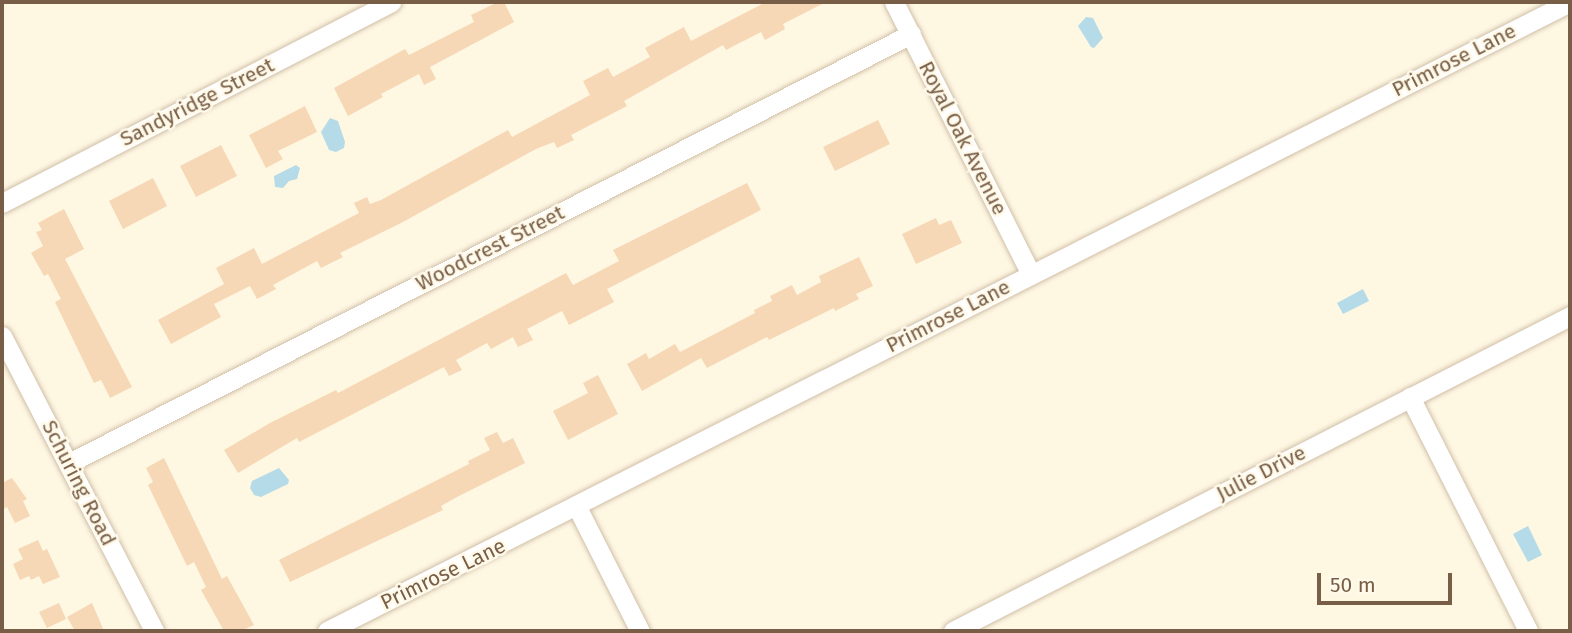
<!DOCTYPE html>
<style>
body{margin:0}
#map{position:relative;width:1572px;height:633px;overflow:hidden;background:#fef7e2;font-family:"Fira Sans",sans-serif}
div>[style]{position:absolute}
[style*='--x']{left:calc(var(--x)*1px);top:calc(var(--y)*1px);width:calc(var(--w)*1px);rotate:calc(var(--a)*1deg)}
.water>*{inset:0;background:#b5dbe9}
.building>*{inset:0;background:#f6d8b7}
.roads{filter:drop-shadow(0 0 2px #d0bfa8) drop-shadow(0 0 2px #d0bfa8)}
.street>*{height:19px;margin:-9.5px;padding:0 9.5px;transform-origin:9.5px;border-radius:9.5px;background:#fff}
span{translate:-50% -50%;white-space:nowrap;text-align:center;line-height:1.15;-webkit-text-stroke:5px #fff9ea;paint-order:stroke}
.street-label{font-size:21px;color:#785e46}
.frame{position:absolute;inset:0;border:4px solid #785e46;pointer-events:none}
.scale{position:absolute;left:1317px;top:573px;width:135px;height:32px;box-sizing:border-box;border:4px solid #785e46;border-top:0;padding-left:9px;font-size:21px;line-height:24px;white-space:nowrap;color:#785e46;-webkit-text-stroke:5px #fff9ea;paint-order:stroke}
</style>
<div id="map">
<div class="water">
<i style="clip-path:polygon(1086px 17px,1093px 18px,1103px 38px,1094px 48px,1091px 47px,1078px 26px)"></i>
<i style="clip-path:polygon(330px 118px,338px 121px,345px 142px,344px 148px,336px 152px,329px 150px,321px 132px)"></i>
<i style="clip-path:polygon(296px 165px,300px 168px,297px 179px,289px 181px,283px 188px,275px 187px,274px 176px)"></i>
<i style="clip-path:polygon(1363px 289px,1369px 301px,1343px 314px,1337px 303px)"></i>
<i style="clip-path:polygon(279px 468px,289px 480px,288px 484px,261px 497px,254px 495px,250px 488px,252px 481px)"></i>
<i style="clip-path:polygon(1528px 526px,1542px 555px,1528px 562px,1513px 534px)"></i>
</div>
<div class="building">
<i style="clip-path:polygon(498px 2px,504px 2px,514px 22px,430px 67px,436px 79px,424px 85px,419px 74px,381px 94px,383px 97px,348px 116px,334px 88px,405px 49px,409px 55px,474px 22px,471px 15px)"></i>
<i style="clip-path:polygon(766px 2px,826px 2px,783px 24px,785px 29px,765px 40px,761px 32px,726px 50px,723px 45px,624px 101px,627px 106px,571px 135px,574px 140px,557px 148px,554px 142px,536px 149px,401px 223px,340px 253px,343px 257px,321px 268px,317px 261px,273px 285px,276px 289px,257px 299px,250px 286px,214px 304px,221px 317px,171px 344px,158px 320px,224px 284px,216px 268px,254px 248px,262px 264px,359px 213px,354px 203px,367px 197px,370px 204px,381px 200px,508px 130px,512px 137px,590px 95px,583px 81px,608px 68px,613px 77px,650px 57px,645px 48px,684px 27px,691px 41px)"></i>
<i style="clip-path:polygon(305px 106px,317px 132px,278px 151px,283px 159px,266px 168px,249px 135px)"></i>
<i style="clip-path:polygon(878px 120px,890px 144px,835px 171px,823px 147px)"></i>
<i style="clip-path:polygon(221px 145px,237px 176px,196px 197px,180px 166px)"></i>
<i style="clip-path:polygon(153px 178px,167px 206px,123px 229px,109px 201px)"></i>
<i style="clip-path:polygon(747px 183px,761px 210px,607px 289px,614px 302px,569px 325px,562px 311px,527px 329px,533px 340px,518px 347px,513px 337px,491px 349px,487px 343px,456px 360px,462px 370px,449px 376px,444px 367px,299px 442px,297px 438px,238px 473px,224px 450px,270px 423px,336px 390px,338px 393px,566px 273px,573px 285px,619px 261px,613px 250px)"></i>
<i style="clip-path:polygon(64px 209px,84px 249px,65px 259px,132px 387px,110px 398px,101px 380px,94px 383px,55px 302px,61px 299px,48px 274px,44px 276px,31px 253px,43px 246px,36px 232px,42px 230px,38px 223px)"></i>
<i style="clip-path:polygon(936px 218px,939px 225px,951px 220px,962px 243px,916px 264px,902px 234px)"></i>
<i style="clip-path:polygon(859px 257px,873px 286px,856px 294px,859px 299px,835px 311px,834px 308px,769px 340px,767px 337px,707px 368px,701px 358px,642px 391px,627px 364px,646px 353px,649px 359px,675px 344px,680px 352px,755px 313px,754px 310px,772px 301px,770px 296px,792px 285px,797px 295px,821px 282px,819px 276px)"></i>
<i style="clip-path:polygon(598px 375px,618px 414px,568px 440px,553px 411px,588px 393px,583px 383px)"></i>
<i style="clip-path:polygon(497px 432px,503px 443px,513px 438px,525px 463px,457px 497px,441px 506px,443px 510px,290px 582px,279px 560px,469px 464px,468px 461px,490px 450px,484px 438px)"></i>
<i style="clip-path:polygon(164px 458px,222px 579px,227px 576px,254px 625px,241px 631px,224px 631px,201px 590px,206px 587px,194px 562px,187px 566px,148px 485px,153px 482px,146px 468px)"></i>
<i style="clip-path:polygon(12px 478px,27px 499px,23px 501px,30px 516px,15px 523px,7px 507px,2px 510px,2px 483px)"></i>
<i style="clip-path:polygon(38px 540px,43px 551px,47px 549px,60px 577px,43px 584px,39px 576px,31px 580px,29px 576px,20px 580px,13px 564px,23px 559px,18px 549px)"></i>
<i style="clip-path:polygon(59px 603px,66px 619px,47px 628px,39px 612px)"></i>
<i style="clip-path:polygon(92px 603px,104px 631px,75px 631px,67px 617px)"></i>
</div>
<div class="roads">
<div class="street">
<i style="--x:894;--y:2;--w:305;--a:63.3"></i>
<i style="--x:2;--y:203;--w:438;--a:-27.3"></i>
<i style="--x:2;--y:336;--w:332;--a:62.7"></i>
<i style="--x:1410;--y:397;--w:262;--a:63.2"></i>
<i style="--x:69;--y:463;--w:945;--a:-27"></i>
<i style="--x:577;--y:507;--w:139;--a:63.1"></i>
<i style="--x:327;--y:631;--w:1393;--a:-26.84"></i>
<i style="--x:953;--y:631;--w:693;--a:-27.05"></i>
</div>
</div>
<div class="street-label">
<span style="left:1454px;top:60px;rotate:-27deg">Primrose Lane</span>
<span style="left:197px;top:102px;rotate:-27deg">Sandyridge Street</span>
<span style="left:963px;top:138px;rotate:63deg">Royal Oak Avenue</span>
<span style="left:490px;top:248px;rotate:-27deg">Woodcrest Street</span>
<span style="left:948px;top:316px;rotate:-27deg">Primrose Lane</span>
<span style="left:1261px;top:473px;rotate:-27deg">Julie Drive</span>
<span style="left:79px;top:483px;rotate:63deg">Schuring Road</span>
<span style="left:443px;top:574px;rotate:-26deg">Primrose Lane</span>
</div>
<div class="frame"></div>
<div class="scale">50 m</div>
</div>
